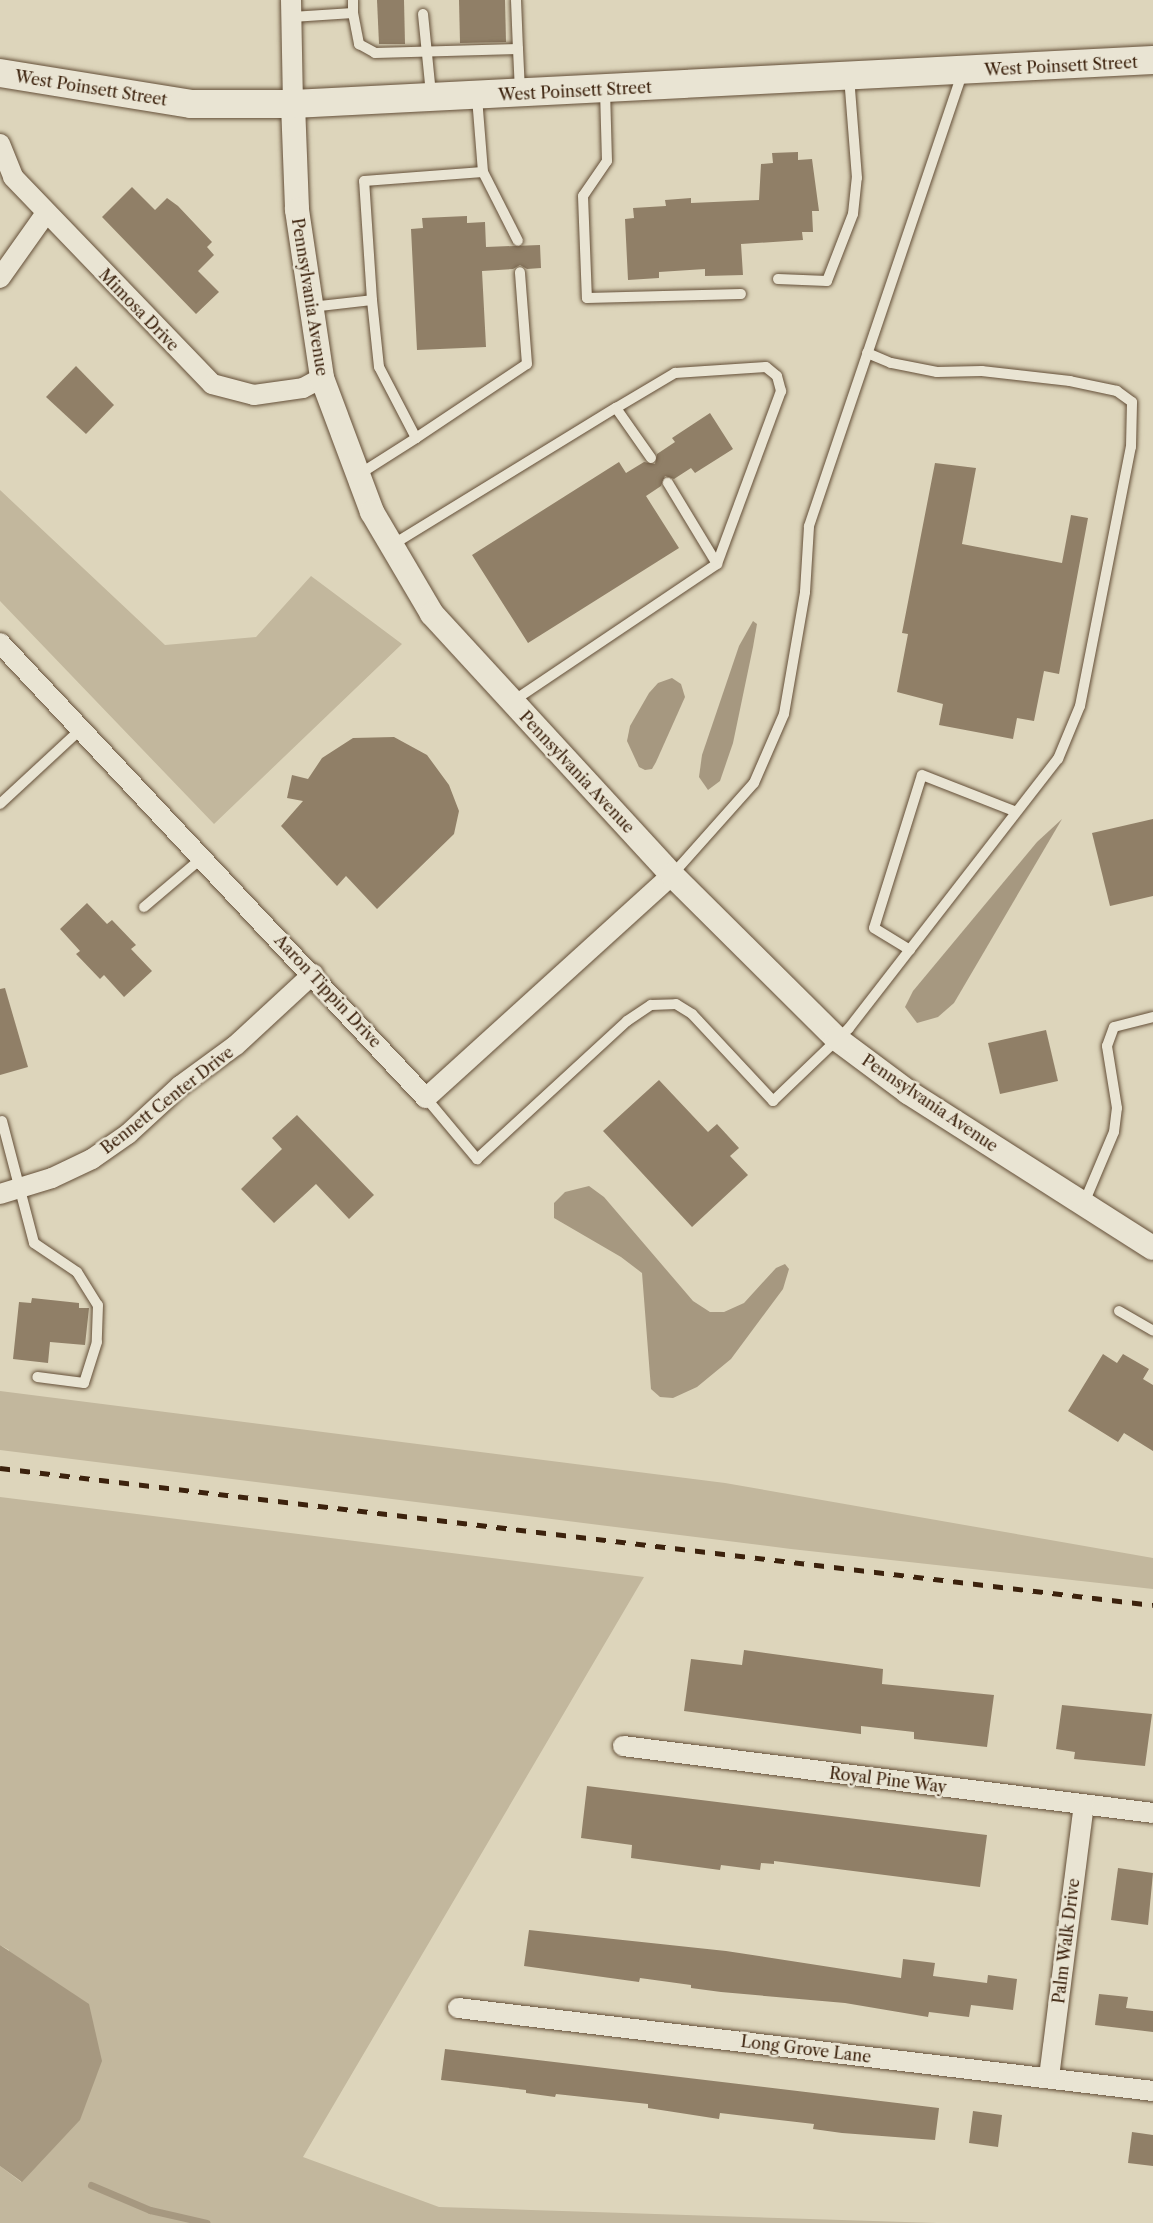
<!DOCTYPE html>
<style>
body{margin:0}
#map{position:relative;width:1153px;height:2223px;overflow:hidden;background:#ddd5bb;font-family:"Libre Caslon Text",serif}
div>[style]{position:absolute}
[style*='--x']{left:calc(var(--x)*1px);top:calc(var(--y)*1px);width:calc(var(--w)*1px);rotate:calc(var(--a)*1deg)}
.green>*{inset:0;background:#c2b79d}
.water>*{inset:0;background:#a69880}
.stream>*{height:7px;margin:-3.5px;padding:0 3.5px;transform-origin:3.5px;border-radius:3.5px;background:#a69880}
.building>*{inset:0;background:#907f67}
.roads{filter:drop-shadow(0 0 2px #644f38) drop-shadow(0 0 2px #644f38)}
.service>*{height:10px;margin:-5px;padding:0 5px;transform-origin:5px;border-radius:5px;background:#e9e4d3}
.minor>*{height:20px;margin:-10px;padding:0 10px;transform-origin:10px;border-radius:10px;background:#e9e4d3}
.tertiary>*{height:24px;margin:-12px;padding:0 12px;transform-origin:12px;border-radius:12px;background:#e9e4d3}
.secondary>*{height:28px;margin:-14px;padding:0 14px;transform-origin:14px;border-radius:14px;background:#e9e4d3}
.rail>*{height:4.5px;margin-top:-2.25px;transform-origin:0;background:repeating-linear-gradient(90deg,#3c220d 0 10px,transparent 0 20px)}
span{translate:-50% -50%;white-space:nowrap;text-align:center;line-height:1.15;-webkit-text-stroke:5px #e9e4d3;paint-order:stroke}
.street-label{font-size:16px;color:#3c220d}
</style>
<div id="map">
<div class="green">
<i style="clip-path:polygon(0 490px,165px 645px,256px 637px,311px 576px,402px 644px,214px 824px,0 601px)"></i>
<i style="clip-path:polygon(0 1391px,725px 1483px,1153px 1558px,1153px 1589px,791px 1549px,0 1450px)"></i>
<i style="clip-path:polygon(0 1497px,644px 1577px,303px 2157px,439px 2207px,937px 2223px,0 2223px,0 2166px,21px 2182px,9px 1950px,0 1945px)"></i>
</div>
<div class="water">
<i style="clip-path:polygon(753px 621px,757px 624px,753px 647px,733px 743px,720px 781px,708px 790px,699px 777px,702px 755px,739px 646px)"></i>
<i style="clip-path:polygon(672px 678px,681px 684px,685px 697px,656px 762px,652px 769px,645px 770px,639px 767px,627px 741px,630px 726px,649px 693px,658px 683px)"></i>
<i style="clip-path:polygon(1062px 819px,954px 1003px,938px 1017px,917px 1023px,905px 1007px,913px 991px,1037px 842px)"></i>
<i style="clip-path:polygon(589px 1186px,604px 1197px,693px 1301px,710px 1312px,724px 1312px,744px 1303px,776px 1268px,785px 1264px,789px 1269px,783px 1289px,731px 1359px,697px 1387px,673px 1398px,660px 1397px,651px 1389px,642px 1273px,621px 1257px,554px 1218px,554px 1203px,565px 1192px)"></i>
<i style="clip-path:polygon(0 1945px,89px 2004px,102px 2061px,80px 2120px,22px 2182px,0 2166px)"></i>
</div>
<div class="stream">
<i style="--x:91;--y:2185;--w:64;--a:23"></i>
<i style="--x:150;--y:2210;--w:58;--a:12.8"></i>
</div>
<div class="building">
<i style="clip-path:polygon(377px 0,404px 0,405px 44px,379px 44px)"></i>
<i style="clip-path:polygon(459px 0,505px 0,506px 42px,460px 43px)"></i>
<i style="clip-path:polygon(798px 152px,798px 160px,812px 159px,819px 211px,812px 211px,813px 232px,802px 232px,803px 240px,741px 244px,743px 275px,705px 276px,705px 269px,659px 272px,659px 278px,628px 280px,625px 219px,634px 218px,633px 208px,666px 206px,665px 200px,691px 198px,691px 203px,759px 200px,761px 164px,773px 163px,772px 153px)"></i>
<i style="clip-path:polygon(132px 187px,155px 210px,167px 198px,178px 206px,212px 242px,207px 247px,214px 255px,198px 271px,219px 292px,196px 314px,102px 217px)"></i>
<i style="clip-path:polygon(467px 216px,467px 223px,485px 222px,486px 247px,540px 245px,541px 268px,527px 269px,520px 265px,513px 269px,482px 271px,486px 347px,417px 350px,411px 229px,423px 228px,422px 218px)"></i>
<i style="clip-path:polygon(76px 366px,114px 405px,86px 434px,46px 397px)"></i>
<i style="clip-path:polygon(710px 413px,733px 449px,695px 473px,691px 468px,674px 479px,665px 476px,661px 486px,646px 496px,679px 548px,528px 643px,472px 555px,619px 462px,626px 473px,644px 462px,655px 464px,657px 454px,675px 442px,672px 438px)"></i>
<i style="clip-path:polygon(935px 463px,976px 468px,962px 544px,1062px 563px,1071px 515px,1088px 518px,1059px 674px,1044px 671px,1034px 721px,1017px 718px,1013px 739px,939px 725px,943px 704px,897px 692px,908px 634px,902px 633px)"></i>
<i style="clip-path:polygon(394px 737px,427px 755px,449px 785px,459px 811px,454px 834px,377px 909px,346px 876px,337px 886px,281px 826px,303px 801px,287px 798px,292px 775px,308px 779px,322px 758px,353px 738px)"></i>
<i style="clip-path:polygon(1153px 819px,1153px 896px,1110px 906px,1092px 833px)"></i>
<i style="clip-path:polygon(87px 903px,107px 924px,112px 920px,136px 945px,131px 949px,152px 971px,124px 997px,104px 975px,100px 979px,76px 954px,80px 951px,60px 929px)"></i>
<i style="clip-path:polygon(5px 988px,28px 1067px,0 1075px,0 989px)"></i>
<i style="clip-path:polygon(1046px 1030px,1058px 1081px,1000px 1094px,988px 1043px)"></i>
<i style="clip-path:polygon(659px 1080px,708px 1132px,717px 1124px,739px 1148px,730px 1156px,748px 1175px,692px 1227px,603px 1131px)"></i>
<i style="clip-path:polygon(297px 1115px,374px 1195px,349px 1219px,316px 1184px,274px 1223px,241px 1189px,282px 1149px,272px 1138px)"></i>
<i style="clip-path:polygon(32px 1298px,79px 1303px,79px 1308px,89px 1308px,85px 1345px,50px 1342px,48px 1363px,13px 1359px,19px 1302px,31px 1303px)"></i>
<i style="clip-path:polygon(1103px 1354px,1117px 1363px,1123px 1354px,1149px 1369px,1143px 1379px,1153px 1385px,1153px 1451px,1124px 1433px,1118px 1442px,1068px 1411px)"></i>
<i style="clip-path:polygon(744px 1650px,883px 1669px,882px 1684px,994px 1695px,987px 1747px,914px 1739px,914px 1732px,861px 1726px,861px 1734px,684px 1711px,691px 1659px,742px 1665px)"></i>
<i style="clip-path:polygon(1062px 1705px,1152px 1714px,1145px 1766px,1074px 1759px,1075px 1752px,1056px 1749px)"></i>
<i style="clip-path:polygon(587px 1786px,987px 1835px,980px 1887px,774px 1861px,774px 1864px,761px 1863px,760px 1870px,721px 1865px,720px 1870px,631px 1858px,632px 1845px,581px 1838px)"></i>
<i style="clip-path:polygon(1118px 1868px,1153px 1873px,1148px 1925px,1111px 1920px)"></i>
<i style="clip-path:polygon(529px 1930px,726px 1951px,901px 1978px,903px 1959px,935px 1963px,933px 1976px,987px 1983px,988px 1975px,1017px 1979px,1013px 2010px,971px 2005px,969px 2017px,929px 2012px,928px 2017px,845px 2003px,721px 1992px,691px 1988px,691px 1985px,640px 1978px,639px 1982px,524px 1966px)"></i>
<i style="clip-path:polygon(1099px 1994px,1128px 1997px,1126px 2008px,1153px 2011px,1153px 2032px,1095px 2025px)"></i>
<i style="clip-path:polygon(445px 2049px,939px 2108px,935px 2140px,842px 2133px,813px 2129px,814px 2124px,720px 2113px,719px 2119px,648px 2108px,648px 2104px,556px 2094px,555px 2097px,526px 2093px,526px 2090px,441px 2080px)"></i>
<i style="clip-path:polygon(973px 2111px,1002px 2115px,998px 2147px,969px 2143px)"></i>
<i style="clip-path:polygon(1132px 2132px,1153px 2135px,1153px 2166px,1128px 2163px)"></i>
</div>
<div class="roads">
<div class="service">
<i style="--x:516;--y:0;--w:49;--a:87.7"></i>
<i style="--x:353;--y:13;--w:32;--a:79"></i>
<i style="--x:359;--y:44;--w:18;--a:29"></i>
<i style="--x:375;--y:53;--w:143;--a:-1.6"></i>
<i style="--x:518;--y:49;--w:43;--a:87.3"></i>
<i style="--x:423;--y:14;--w:80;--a:84.3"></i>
<i style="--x:292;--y:17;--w:61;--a:-3.8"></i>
<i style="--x:353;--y:13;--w:13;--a:-90"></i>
<i style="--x:605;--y:90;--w:71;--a:88.4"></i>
<i style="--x:607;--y:161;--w:42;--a:124.4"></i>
<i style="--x:583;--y:196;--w:102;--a:87.8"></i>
<i style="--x:587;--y:298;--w:154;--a:-1.5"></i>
<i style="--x:483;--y:172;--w:77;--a:63.1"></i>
<i style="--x:778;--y:279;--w:49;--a:2.3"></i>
<i style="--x:827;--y:281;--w:72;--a:-68.8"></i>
<i style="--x:853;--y:214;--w:36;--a:-84"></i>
<i style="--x:857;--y:178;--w:101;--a:-94.5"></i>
<i style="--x:311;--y:307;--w:61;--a:-6.5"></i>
<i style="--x:372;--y:300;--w:119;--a:-93.8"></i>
<i style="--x:364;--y:181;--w:119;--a:-4.3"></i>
<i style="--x:483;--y:172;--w:75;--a:-94.6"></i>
<i style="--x:616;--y:408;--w:69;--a:-30.7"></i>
<i style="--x:675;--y:373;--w:91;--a:-3.8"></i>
<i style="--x:766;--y:367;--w:14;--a:39"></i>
<i style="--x:777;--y:376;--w:16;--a:75"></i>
<i style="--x:781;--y:391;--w:184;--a:110.3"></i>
<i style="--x:416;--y:438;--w:133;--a:-33.7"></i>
<i style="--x:527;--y:364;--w:92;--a:-94.4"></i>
<i style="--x:358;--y:475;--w:69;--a:-32.5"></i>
<i style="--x:416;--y:438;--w:80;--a:-117.5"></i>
<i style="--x:379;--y:367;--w:67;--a:-96"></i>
<i style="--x:392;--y:545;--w:263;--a:-31.5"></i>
<i style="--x:616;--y:408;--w:61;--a:55"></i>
<i style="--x:513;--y:701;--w:246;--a:-33.9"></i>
<i style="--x:717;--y:564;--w:95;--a:-121.2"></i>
<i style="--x:0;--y:804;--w:110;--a:-42.8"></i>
<i style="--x:672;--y:875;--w:123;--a:-48.3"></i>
<i style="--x:754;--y:783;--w:75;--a:-66.5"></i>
<i style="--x:784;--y:714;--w:124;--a:-80.2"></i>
<i style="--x:805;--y:592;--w:66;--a:-86.5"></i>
<i style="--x:809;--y:526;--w:480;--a:-71.3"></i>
<i style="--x:144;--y:907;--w:77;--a:-40.3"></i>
<i style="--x:910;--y:950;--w:42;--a:-148.6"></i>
<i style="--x:874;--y:928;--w:160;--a:-72.6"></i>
<i style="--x:922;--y:775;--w:99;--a:21.4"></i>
<i style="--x:426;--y:1098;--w:80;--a:50.1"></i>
<i style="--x:477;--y:1159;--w:204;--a:-42.6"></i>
<i style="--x:627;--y:1021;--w:29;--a:-34"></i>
<i style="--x:651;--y:1005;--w:25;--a:-2"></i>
<i style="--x:676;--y:1004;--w:19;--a:32"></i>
<i style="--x:692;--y:1014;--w:119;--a:47"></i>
<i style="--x:773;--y:1101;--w:105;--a:-43.8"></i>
<i style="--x:849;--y:1028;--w:341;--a:-52.2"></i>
<i style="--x:1058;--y:759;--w:57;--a:-67.5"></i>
<i style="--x:1080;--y:706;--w:264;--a:-78.9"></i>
<i style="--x:1131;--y:447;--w:45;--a:-88.7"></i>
<i style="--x:1132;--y:402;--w:19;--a:-144"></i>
<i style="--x:1117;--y:391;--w:48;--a:-168"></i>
<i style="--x:1070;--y:381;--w:89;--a:-173.5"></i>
<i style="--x:982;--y:371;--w:45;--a:178.7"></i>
<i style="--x:937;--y:372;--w:47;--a:-168.9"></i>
<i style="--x:891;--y:363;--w:26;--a:-157"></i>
<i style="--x:2;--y:1121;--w:126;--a:75.3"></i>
<i style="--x:34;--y:1243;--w:52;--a:34"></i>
<i style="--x:77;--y:1272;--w:39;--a:58"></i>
<i style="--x:98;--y:1305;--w:37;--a:92"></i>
<i style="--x:97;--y:1342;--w:43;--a:107.6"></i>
<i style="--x:84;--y:1383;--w:47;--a:-172.7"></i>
<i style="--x:1084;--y:1203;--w:77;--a:-67.1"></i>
<i style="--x:1114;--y:1132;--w:24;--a:-83"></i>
<i style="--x:1117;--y:1108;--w:63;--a:-99.2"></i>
<i style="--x:1107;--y:1046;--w:20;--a:-70"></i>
<i style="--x:1114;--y:1027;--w:40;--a:-14.4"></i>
<i style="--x:1119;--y:1311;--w:39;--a:30"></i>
</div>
<div class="minor">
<i style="--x:291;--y:0;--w:104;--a:88.9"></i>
<i style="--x:0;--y:144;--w:35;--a:68"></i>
<i style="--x:13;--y:177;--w:287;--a:46.1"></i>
<i style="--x:212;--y:384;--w:43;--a:14.7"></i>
<i style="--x:254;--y:395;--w:49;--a:-8.1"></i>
<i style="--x:303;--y:388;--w:21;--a:-28"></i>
<i style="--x:0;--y:278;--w:80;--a:-54.7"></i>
<i style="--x:0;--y:643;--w:623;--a:46.89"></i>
<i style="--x:426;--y:1098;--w:332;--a:-42.2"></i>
<i style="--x:0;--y:1194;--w:54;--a:-17.1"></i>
<i style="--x:52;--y:1178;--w:44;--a:-25.4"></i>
<i style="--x:92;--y:1159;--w:44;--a:-34.8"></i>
<i style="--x:128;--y:1134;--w:71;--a:-42.7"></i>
<i style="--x:180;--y:1086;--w:69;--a:-36.2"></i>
<i style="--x:236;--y:1045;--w:105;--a:-42.7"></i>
<i style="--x:623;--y:1746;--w:534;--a:7.2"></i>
<i style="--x:458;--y:2008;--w:700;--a:6.81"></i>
<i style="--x:1049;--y:2077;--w:274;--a:-82.7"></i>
</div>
<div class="tertiary">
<i style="--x:293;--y:104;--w:106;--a:87.8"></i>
<i style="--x:297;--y:210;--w:170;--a:81.5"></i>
<i style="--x:322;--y:378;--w:143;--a:69.5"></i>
<i style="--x:372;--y:512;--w:118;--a:59.5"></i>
<i style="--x:432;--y:614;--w:355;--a:47.4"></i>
<i style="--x:672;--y:875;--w:233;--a:44.8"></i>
<i style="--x:837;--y:1039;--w:89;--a:36.7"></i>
<i style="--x:908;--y:1092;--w:290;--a:32.5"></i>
</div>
<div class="secondary">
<i style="--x:0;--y:73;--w:193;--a:9.2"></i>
<i style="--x:191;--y:104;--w:102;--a:0"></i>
<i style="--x:293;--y:104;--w:861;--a:-2.93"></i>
</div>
</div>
<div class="rail">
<i style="--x:0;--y:1468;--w:1161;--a:6.78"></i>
</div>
<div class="street-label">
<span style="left:1061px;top:66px;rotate:-3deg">West Poinsett Street</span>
<span style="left:91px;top:88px;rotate:9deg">West Poinsett Street</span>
<span style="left:575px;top:91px;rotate:-3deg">West Poinsett Street</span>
<span style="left:310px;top:297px;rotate:81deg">Pennsylvania Avenue</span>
<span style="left:139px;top:310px;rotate:46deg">Mimosa Drive</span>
<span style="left:577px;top:772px;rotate:47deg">Pennsylvania Avenue</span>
<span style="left:328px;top:991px;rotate:47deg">Aaron Tippin Drive</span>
<span style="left:167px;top:1100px;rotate:-38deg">Bennett Center Drive</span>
<span style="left:930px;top:1103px;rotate:34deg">Pennsylvania Avenue</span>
<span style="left:888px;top:1780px;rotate:7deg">Royal Pine Way</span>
<span style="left:1066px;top:1941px;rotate:-83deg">Palm Walk Drive</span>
<span style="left:806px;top:2049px;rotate:7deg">Long Grove Lane</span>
</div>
</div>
